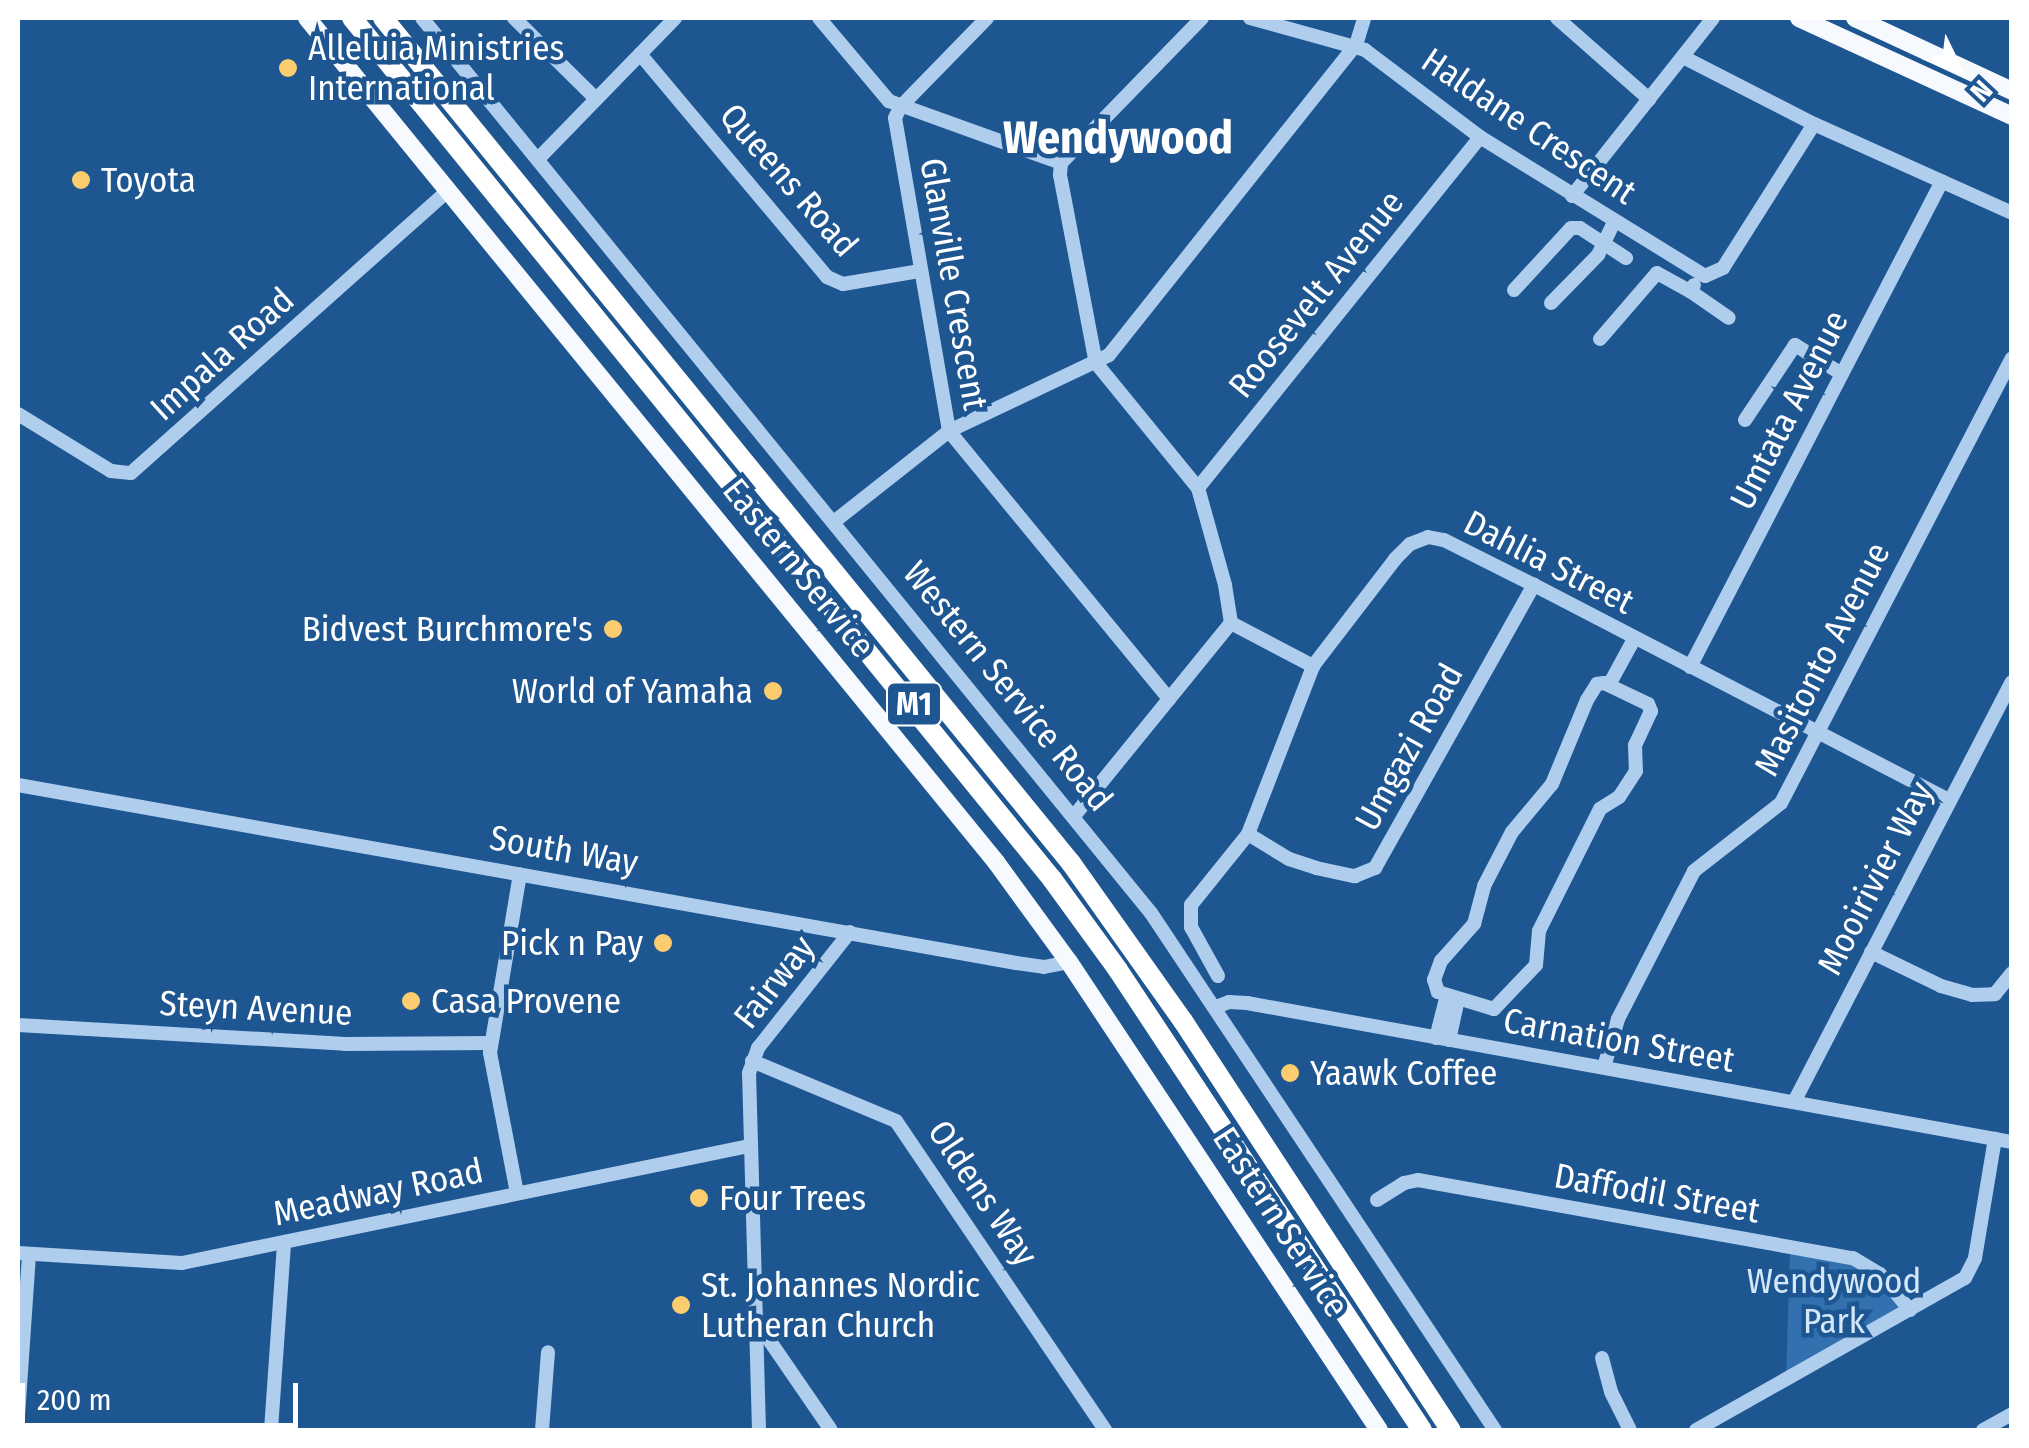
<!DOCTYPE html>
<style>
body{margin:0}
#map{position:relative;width:2029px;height:1448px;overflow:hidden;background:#1e5691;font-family:"Fira Sans Condensed",sans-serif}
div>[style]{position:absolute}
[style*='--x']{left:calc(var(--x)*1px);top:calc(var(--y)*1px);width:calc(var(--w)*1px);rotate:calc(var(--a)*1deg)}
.green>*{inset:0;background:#3270af}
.minor>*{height:14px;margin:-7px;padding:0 7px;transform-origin:7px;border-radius:7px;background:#afceee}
.major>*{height:18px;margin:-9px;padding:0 9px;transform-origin:9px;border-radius:9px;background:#f6faff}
.highway>*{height:20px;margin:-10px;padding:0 10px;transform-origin:10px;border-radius:10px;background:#fff}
.dots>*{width:28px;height:28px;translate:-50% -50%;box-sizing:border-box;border:5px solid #1e5691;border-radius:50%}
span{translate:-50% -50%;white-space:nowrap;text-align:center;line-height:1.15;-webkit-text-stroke:9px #1e5691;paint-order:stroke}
.shield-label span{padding:2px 8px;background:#1e5691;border:2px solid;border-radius:8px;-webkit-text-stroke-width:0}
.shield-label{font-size:32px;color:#fff;font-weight:700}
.poi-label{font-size:35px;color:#fff}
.left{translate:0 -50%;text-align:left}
.right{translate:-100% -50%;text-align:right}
.street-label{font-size:35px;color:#fff}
.park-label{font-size:35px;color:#d5e7fa}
.district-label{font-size:45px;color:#fff;font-weight:700}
.frame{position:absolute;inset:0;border:20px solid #fff;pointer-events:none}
.north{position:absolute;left:1909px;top:20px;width:100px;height:100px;-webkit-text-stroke:8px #1e5691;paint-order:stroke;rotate:133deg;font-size:28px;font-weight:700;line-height:40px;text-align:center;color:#fff}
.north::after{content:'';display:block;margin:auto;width:35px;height:45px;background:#fff;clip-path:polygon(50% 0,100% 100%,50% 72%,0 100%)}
.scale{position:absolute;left:20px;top:1383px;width:278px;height:45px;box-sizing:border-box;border:5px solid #fff;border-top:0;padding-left:12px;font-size:30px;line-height:35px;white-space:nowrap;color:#fff;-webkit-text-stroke:8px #1e5691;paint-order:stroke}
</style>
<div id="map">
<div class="green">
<i style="clip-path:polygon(1790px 1249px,1857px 1261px,1915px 1308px,1786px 1379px)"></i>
</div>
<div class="minor">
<i style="--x:422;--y:18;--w:1154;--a:50.84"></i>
<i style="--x:1151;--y:913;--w:621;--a:56.36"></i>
<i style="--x:514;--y:18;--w:115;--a:44.6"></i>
<i style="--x:819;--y:18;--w:109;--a:49.9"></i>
<i style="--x:889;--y:101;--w:183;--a:19.8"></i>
<i style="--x:987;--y:18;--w:123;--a:134.3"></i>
<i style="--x:901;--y:106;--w:13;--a:117"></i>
<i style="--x:895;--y:118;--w:318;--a:80.2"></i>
<i style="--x:949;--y:431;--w:347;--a:50.6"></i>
<i style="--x:1202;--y:18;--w:202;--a:134.2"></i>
<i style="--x:1061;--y:163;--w:12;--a:95"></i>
<i style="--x:1060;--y:175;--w:191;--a:79.2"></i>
<i style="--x:1096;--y:363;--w:161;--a:50.8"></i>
<i style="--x:1198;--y:488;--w:101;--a:74.4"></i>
<i style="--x:1225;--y:585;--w:38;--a:81"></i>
<i style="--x:1250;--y:18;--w:119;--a:15.5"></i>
<i style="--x:1365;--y:50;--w:144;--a:37.1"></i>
<i style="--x:1480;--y:137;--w:264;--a:31.7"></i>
<i style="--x:1705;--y:276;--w:20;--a:-24"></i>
<i style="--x:1723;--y:268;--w:170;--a:-57.7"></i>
<i style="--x:1557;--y:18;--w:123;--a:41.4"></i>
<i style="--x:640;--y:54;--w:291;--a:50"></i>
<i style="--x:827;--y:277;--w:17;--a:24"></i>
<i style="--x:843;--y:284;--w:77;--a:-9.7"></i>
<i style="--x:1683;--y:57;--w:147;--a:27.1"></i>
<i style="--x:1814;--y:124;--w:217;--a:24.2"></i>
<i style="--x:538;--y:159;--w:197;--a:-45.8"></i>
<i style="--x:1572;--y:196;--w:227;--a:-51.6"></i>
<i style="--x:1694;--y:285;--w:7;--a:124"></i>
<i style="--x:1690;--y:291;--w:47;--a:34.7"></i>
<i style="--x:1514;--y:290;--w:84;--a:-47.4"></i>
<i style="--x:1571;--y:228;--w:9;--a:0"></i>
<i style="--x:1580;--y:228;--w:55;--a:33.1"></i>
<i style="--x:1551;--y:303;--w:67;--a:-45.6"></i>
<i style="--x:1598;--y:255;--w:37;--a:-64"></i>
<i style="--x:1600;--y:339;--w:87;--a:-49.2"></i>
<i style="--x:1657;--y:273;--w:38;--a:29"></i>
<i style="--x:18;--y:414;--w:109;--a:31.5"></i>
<i style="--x:111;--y:471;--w:20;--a:6"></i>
<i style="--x:131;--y:473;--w:424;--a:-41.7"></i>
<i style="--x:1745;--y:420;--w:90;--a:-56.3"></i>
<i style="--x:1795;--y:345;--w:55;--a:31.7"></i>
<i style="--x:1198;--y:488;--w:450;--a:-51.2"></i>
<i style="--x:835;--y:521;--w:145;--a:-38.3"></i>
<i style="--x:949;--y:431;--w:177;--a:-25.4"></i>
<i style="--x:1109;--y:355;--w:396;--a:-51.5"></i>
<i style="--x:1356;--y:45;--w:28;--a:-73"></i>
<i style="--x:1231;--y:623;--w:93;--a:27.7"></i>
<i style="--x:1690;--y:667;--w:547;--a:-62.59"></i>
<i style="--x:1604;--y:683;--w:49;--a:25.5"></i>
<i style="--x:1648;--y:704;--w:8;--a:67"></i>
<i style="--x:1651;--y:711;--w:38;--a:115"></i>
<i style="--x:1635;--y:745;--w:26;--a:88"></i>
<i style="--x:1636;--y:771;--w:31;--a:123"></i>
<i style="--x:1619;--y:797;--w:22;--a:148"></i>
<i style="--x:1600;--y:809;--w:136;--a:116.6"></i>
<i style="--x:1539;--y:931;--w:34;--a:95"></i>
<i style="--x:1536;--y:965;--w:61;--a:133.7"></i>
<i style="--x:1494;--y:1009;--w:59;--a:-163.1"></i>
<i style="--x:1438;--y:992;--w:13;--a:-108"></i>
<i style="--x:1434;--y:980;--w:20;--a:-70"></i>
<i style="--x:1441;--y:961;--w:50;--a:-48.3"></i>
<i style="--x:1474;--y:924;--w:39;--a:-75"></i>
<i style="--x:1484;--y:886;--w:61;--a:-62.6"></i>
<i style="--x:1512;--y:832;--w:62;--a:-50.2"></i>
<i style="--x:1552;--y:784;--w:91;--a:-67.4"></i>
<i style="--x:1587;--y:700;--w:19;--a:-58"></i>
<i style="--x:1597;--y:684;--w:7;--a:-8"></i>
<i style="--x:1609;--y:685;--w:52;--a:-61.5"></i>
<i style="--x:18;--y:785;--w:1014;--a:10.11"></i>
<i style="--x:1016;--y:963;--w:28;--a:8"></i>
<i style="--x:1044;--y:967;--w:25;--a:-11"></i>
<i style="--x:1074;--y:816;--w:249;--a:-50.9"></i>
<i style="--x:1248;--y:834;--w:48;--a:31.4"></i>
<i style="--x:1289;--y:859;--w:28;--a:18"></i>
<i style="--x:1316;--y:868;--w:40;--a:12"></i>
<i style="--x:1355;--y:876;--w:22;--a:-22"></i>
<i style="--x:1375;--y:868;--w:325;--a:-60.7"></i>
<i style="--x:1871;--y:952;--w:78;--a:25.9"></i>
<i style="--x:1941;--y:986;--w:32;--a:16"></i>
<i style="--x:1972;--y:995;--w:23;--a:-2"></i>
<i style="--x:1995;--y:994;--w:27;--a:-51"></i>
<i style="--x:1218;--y:976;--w:56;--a:-118.9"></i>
<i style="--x:1191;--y:927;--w:22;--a:-90"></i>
<i style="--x:1191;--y:905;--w:91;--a:-51.2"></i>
<i style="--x:1248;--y:834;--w:180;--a:-68.8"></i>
<i style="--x:1313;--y:666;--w:135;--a:-52.5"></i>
<i style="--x:1395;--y:559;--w:21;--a:-45"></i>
<i style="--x:1410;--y:544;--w:19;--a:-21"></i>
<i style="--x:1428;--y:537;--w:16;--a:11"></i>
<i style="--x:1444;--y:540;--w:101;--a:26.6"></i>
<i style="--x:1534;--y:585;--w:467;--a:27.4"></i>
<i style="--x:1216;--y:1007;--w:14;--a:-21"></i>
<i style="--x:1229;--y:1002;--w:18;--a:3"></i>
<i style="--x:1247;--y:1003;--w:778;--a:10.3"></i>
<i style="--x:18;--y:1025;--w:328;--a:3.3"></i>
<i style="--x:345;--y:1044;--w:146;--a:-0.4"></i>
<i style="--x:1436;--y:1038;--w:44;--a:-75.7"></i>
<i style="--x:1449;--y:1040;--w:42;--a:-77.6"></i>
<i style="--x:752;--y:1061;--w:156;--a:22.6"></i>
<i style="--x:896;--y:1121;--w:373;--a:55.9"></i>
<i style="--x:1604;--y:1067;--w:50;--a:-73.7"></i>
<i style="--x:1618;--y:1019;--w:166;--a:-62.8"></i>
<i style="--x:1694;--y:871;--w:110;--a:-38"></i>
<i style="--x:1781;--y:803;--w:501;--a:-62.57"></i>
<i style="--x:1794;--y:1102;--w:473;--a:-62.6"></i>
<i style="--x:517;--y:1193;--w:143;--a:-100.9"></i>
<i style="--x:490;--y:1053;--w:181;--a:-80.5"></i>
<i style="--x:1377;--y:1200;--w:32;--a:-32"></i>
<i style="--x:1404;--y:1183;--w:14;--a:-12"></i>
<i style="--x:1418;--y:1180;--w:442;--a:10.2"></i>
<i style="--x:1853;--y:1258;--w:31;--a:31"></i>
<i style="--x:1880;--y:1274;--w:47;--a:50.2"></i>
<i style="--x:18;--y:1253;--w:164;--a:3.5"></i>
<i style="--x:182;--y:1263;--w:579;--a:-11.66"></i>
<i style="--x:756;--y:1321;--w:132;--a:55.5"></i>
<i style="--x:1602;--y:1358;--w:35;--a:75"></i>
<i style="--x:1611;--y:1392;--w:42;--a:63.4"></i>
<i style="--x:18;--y:1416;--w:162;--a:-86.1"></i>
<i style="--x:271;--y:1430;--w:186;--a:-86"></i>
<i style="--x:542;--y:1430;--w:78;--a:-85.6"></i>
<i style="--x:759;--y:1430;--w:357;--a:-91.6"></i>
<i style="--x:749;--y:1073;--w:27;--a:-70"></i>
<i style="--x:758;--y:1048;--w:148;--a:-51.6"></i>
<i style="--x:1696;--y:1430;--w:309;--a:-29.5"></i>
<i style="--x:1965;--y:1278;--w:22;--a:-63"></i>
<i style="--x:1975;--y:1258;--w:121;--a:-80.5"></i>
<i style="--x:1983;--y:1430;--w:33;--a:-29"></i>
</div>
<div class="major">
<i style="--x:307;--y:18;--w:1090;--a:50.77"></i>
<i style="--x:996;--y:862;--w:124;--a:53.9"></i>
<i style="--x:1069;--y:962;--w:561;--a:56.48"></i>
<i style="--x:1799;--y:18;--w:234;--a:24.7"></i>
<i style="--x:1855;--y:18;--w:173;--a:24.9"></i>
</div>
<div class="highway">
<i style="--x:352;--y:18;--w:1110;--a:50.89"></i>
<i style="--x:1052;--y:879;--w:112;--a:54"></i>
<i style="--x:1118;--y:970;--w:551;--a:56.54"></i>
<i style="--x:383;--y:18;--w:1090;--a:50.85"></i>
<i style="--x:1071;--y:863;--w:194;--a:54.7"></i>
<i style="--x:1183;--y:1021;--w:489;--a:56.8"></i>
</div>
<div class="dots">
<i style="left:288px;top:68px;background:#fccd6e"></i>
<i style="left:81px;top:180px;background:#fccd6e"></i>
<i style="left:613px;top:629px;background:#fccd6e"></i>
<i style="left:773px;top:691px;background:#fccd6e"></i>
<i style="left:663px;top:943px;background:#fccd6e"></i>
<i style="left:411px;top:1001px;background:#fccd6e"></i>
<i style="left:1290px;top:1073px;background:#fccd6e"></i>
<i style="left:699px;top:1198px;background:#fccd6e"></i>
<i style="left:681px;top:1305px;background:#fccd6e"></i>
</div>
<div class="shield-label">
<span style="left:914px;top:704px">M1</span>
</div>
<div class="poi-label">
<span class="left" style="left:308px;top:68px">Alleluia Ministries<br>International</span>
<span class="left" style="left:101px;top:180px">Toyota</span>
<span class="right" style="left:593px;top:629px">Bidvest Burchmore's</span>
<span class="right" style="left:753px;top:691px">World of Yamaha</span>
<span class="right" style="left:643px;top:943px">Pick n Pay</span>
<span class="left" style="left:431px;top:1001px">Casa Provene</span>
<span class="left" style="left:1310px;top:1073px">Yaawk Coffee</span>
<span class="left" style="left:719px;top:1198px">Four Trees</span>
<span class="left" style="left:701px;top:1305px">St. Johannes Nordic<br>Lutheran Church</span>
</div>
<div class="street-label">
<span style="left:1529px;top:126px;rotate:34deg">Haldane Crescent</span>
<span style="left:789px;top:180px;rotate:49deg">Queens Road</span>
<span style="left:954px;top:284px;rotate:80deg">Glanville Crescent</span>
<span style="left:1316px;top:294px;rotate:-51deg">Roosevelt Avenue</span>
<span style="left:222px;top:354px;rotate:-42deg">Impala Road</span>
<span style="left:1789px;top:410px;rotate:-63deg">Umtata Avenue</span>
<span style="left:1549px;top:562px;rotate:27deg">Dahlia Street</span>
<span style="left:799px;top:568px;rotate:51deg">Eastern Service</span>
<span style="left:1822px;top:659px;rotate:-63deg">Masitonto Avenue</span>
<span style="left:1008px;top:686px;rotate:51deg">Western Service Road</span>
<span style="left:1409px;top:747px;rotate:-61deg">Umgazi Road</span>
<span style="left:564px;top:850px;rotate:10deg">South Way</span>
<span style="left:1875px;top:878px;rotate:-63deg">Mooirivier Way</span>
<span style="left:774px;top:982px;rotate:-52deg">Fairway</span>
<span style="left:256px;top:1008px;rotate:3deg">Steyn Avenue</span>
<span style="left:1619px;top:1040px;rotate:10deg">Carnation Street</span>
<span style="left:378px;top:1192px;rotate:-12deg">Meadway Road</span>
<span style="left:983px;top:1193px;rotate:56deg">Oldens Way</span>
<span style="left:1657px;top:1193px;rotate:10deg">Daffodil Street</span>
<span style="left:1281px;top:1222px;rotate:57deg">Eastern Service</span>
</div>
<div class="park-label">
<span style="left:1834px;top:1301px">Wendywood<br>Park</span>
</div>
<div class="district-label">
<span style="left:1118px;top:139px">Wendywood</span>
</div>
<div class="frame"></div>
<div class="north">N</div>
<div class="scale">200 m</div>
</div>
